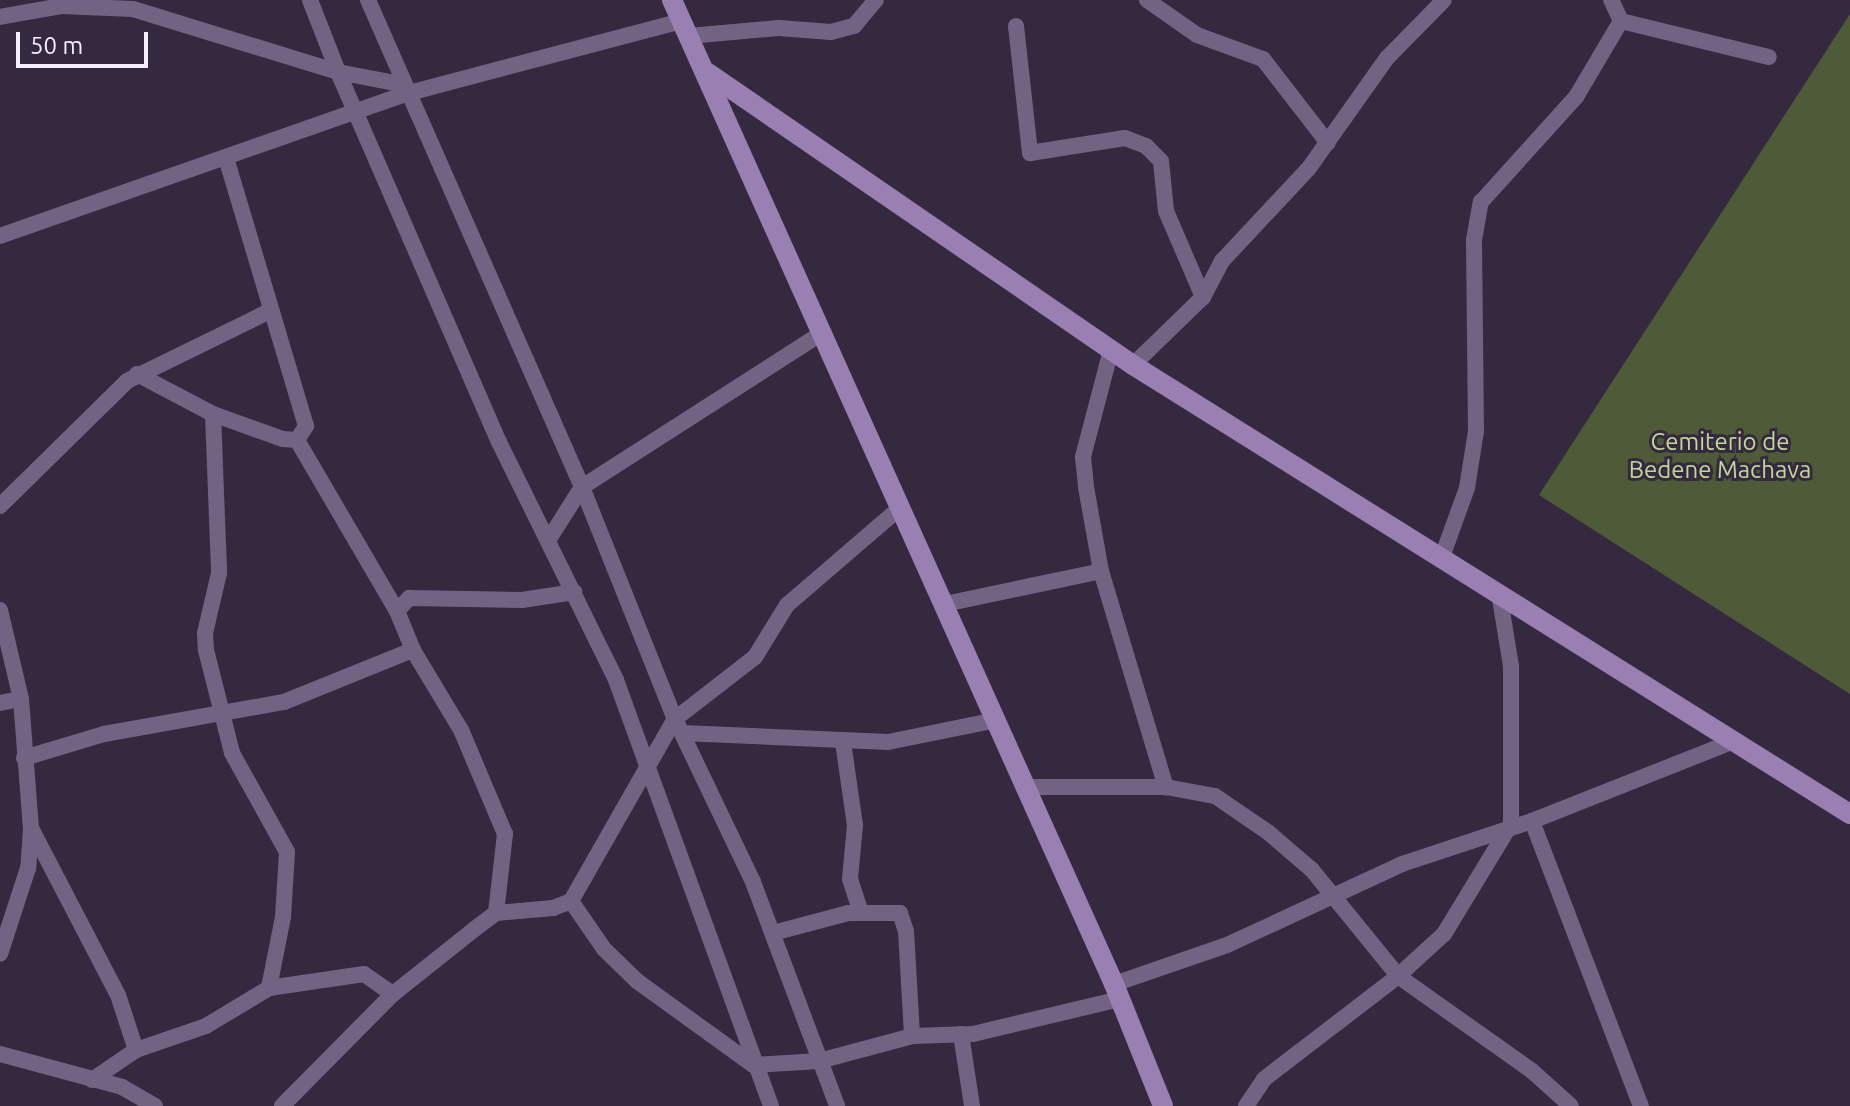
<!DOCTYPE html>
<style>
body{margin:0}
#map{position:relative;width:1850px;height:1106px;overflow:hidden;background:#352940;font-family:Ubuntu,sans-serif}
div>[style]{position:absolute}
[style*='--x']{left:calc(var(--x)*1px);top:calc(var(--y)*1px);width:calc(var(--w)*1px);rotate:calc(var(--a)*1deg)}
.green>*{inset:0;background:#4e5a38}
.street>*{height:16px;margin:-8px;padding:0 8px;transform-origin:8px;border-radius:8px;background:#736383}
.secondary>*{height:20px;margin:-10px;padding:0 10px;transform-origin:10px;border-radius:10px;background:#997fb2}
span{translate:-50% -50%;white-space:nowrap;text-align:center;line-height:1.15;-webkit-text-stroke:6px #352940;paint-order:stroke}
.park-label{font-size:24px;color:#c0d798}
.scale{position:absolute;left:16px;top:32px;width:132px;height:36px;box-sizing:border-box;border:4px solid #f5eefd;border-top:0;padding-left:10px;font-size:24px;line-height:28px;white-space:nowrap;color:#f5eefd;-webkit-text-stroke:6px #352940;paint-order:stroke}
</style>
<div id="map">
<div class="green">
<i style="clip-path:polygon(1850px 14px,1850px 694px,1539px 495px)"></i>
</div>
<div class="street">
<i style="--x:310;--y:0;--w:77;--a:68.7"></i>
<i style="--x:338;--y:72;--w:68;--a:11"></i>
<i style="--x:368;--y:0;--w:532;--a:66.28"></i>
<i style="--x:582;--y:487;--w:250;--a:68.2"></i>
<i style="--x:675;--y:719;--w:181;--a:64.4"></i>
<i style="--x:753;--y:882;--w:239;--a:69.4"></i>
<i style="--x:1147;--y:0;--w:61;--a:35"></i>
<i style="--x:1197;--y:35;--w:70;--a:20"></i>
<i style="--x:1263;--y:59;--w:106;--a:52.3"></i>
<i style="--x:0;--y:17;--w:62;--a:-10.2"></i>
<i style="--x:61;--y:6;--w:72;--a:2.4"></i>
<i style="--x:133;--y:9;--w:214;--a:17.1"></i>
<i style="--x:338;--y:72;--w:404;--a:66.5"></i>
<i style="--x:499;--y:442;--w:265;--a:63.8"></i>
<i style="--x:616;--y:680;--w:453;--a:70"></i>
<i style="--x:1621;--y:21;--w:152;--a:13.7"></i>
<i style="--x:1016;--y:26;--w:128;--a:83.7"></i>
<i style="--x:1030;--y:153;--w:96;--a:-9"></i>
<i style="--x:1125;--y:138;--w:22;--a:21"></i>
<i style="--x:1146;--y:146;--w:21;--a:45"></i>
<i style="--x:1161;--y:161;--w:50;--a:84.3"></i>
<i style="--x:1166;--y:211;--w:94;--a:66.7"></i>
<i style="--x:689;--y:36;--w:90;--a:-5.1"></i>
<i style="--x:779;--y:28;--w:52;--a:4.4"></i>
<i style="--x:831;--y:32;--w:24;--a:-15"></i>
<i style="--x:854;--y:26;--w:34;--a:-50"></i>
<i style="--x:0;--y:236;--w:433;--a:-19.3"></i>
<i style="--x:409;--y:93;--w:281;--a:-14.8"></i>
<i style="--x:1111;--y:350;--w:111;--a:104.7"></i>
<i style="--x:1083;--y:457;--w:30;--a:84"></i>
<i style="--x:1086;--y:487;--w:85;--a:79.9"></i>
<i style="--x:1101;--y:571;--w:226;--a:73.3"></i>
<i style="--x:1133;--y:365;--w:98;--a:-44.2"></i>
<i style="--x:1203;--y:297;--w:41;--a:-62.2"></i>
<i style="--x:1222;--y:261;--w:127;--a:-46.9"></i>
<i style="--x:1309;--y:168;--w:135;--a:-54.7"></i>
<i style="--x:1387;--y:58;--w:81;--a:-45.5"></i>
<i style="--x:137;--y:374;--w:86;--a:27.8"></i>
<i style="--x:213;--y:414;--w:159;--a:87.8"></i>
<i style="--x:219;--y:573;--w:62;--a:103.1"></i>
<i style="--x:205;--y:633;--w:17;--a:87"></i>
<i style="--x:206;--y:650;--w:106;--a:75.8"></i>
<i style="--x:232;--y:753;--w:113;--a:60.9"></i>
<i style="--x:287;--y:852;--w:65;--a:93.5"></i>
<i style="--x:283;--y:917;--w:72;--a:101.2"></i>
<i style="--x:213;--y:414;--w:74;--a:19.7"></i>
<i style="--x:283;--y:439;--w:14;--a:4"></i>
<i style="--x:297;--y:440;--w:17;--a:-57"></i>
<i style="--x:306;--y:426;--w:280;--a:-106.6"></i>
<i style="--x:297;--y:440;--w:198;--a:59.7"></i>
<i style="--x:0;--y:506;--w:178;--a:-44.5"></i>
<i style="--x:127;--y:381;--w:159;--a:-26.1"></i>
<i style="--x:549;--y:539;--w:62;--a:-57.6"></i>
<i style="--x:582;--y:487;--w:287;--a:-32.7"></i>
<i style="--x:1442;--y:557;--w:73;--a:-70.1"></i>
<i style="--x:1467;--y:488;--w:58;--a:-81"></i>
<i style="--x:1476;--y:431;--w:191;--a:-90.6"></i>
<i style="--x:1474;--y:240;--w:39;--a:-80"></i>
<i style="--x:1481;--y:202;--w:142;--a:-47.9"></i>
<i style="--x:1576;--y:97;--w:88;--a:-59.4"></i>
<i style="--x:1621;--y:21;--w:23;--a:-115"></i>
<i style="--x:945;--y:604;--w:159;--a:-11.9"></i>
<i style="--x:0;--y:610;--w:91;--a:76.7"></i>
<i style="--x:21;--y:699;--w:130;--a:85.6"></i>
<i style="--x:31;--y:829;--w:39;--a:94"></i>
<i style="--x:28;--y:868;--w:90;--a:108"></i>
<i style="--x:0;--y:703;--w:21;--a:-11"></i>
<i style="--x:682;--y:733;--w:206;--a:2.5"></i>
<i style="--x:888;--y:742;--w:110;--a:-11.5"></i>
<i style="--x:843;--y:742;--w:84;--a:81.8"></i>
<i style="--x:855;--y:825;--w:54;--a:95.3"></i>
<i style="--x:850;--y:879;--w:35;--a:72"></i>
<i style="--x:24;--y:758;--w:84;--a:-16.7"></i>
<i style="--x:104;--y:734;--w:183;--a:-10.1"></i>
<i style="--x:284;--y:702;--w:139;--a:-22"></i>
<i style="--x:1026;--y:787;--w:140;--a:0"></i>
<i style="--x:1166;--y:787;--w:50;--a:10.4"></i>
<i style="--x:1215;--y:796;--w:65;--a:34.4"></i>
<i style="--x:1269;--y:833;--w:57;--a:40.7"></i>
<i style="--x:1312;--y:870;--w:136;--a:50.9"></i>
<i style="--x:1398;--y:976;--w:164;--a:35.3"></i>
<i style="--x:1532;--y:1071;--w:52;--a:41.9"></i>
<i style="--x:1532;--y:821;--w:305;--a:69.1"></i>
<i style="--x:32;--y:830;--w:186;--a:62.5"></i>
<i style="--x:118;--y:995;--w:58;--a:71.9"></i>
<i style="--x:571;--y:901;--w:58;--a:55.5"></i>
<i style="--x:604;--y:949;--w:46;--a:44.1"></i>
<i style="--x:637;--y:981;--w:143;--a:35.9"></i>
<i style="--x:753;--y:1065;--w:66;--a:-3.5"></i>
<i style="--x:819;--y:1061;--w:96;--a:-15"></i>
<i style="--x:912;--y:1036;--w:61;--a:-1.9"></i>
<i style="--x:973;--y:1034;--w:151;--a:-13.4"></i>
<i style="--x:496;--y:913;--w:80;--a:-83.5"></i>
<i style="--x:505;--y:834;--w:113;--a:-112.9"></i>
<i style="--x:461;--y:730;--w:93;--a:-121"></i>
<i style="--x:413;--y:650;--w:42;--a:-112.3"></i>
<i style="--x:397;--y:611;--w:18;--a:-47"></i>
<i style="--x:409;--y:598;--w:113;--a:1"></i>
<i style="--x:522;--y:600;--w:53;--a:-8.7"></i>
<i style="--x:773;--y:933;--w:78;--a:-14.9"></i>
<i style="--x:848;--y:913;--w:52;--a:0"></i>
<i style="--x:900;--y:913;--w:19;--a:72"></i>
<i style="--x:906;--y:931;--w:105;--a:86.7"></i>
<i style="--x:1114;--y:984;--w:120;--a:-19"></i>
<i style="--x:1227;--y:945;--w:193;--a:-24.8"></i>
<i style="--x:1402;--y:864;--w:137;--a:-18.3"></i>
<i style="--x:1532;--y:821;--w:217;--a:-21.6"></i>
<i style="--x:961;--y:1034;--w:73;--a:81.3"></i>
<i style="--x:0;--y:1054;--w:126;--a:15.1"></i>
<i style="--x:122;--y:1087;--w:38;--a:30"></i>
<i style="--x:92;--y:1080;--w:53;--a:-34.3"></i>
<i style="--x:136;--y:1050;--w:74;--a:-18.9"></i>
<i style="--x:206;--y:1026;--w:74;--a:-31.1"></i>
<i style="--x:269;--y:988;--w:96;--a:-8.4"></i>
<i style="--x:364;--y:974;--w:35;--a:35"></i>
<i style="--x:282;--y:1106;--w:158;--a:-45.3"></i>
<i style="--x:393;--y:994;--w:106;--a:-38.5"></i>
<i style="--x:476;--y:928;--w:25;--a:-37"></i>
<i style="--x:496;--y:913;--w:57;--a:-5"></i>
<i style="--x:553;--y:908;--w:19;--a:-21"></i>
<i style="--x:571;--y:901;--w:210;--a:-60.3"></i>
<i style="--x:675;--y:719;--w:101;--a:-37.8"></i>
<i style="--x:755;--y:657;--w:61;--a:-58.4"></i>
<i style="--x:787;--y:605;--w:150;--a:-40.7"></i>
<i style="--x:1246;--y:1106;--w:32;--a:-56"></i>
<i style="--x:1264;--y:1079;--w:169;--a:-37.5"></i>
<i style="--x:1398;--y:976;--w:62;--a:-42.4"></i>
<i style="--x:1444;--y:934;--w:129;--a:-58.7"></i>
<i style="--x:1511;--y:824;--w:158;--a:-90"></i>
<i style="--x:1511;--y:666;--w:74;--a:-99.3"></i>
</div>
<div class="secondary">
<i style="--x:672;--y:0;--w:1079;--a:65.81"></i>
<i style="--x:1114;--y:984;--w:131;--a:68.1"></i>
<i style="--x:708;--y:73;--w:516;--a:34.49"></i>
<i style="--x:1133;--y:365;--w:846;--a:32.06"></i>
</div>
<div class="park-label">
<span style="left:1720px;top:456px">Cemiterio de<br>Bedene Machava</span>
</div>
<div class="scale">50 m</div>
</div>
